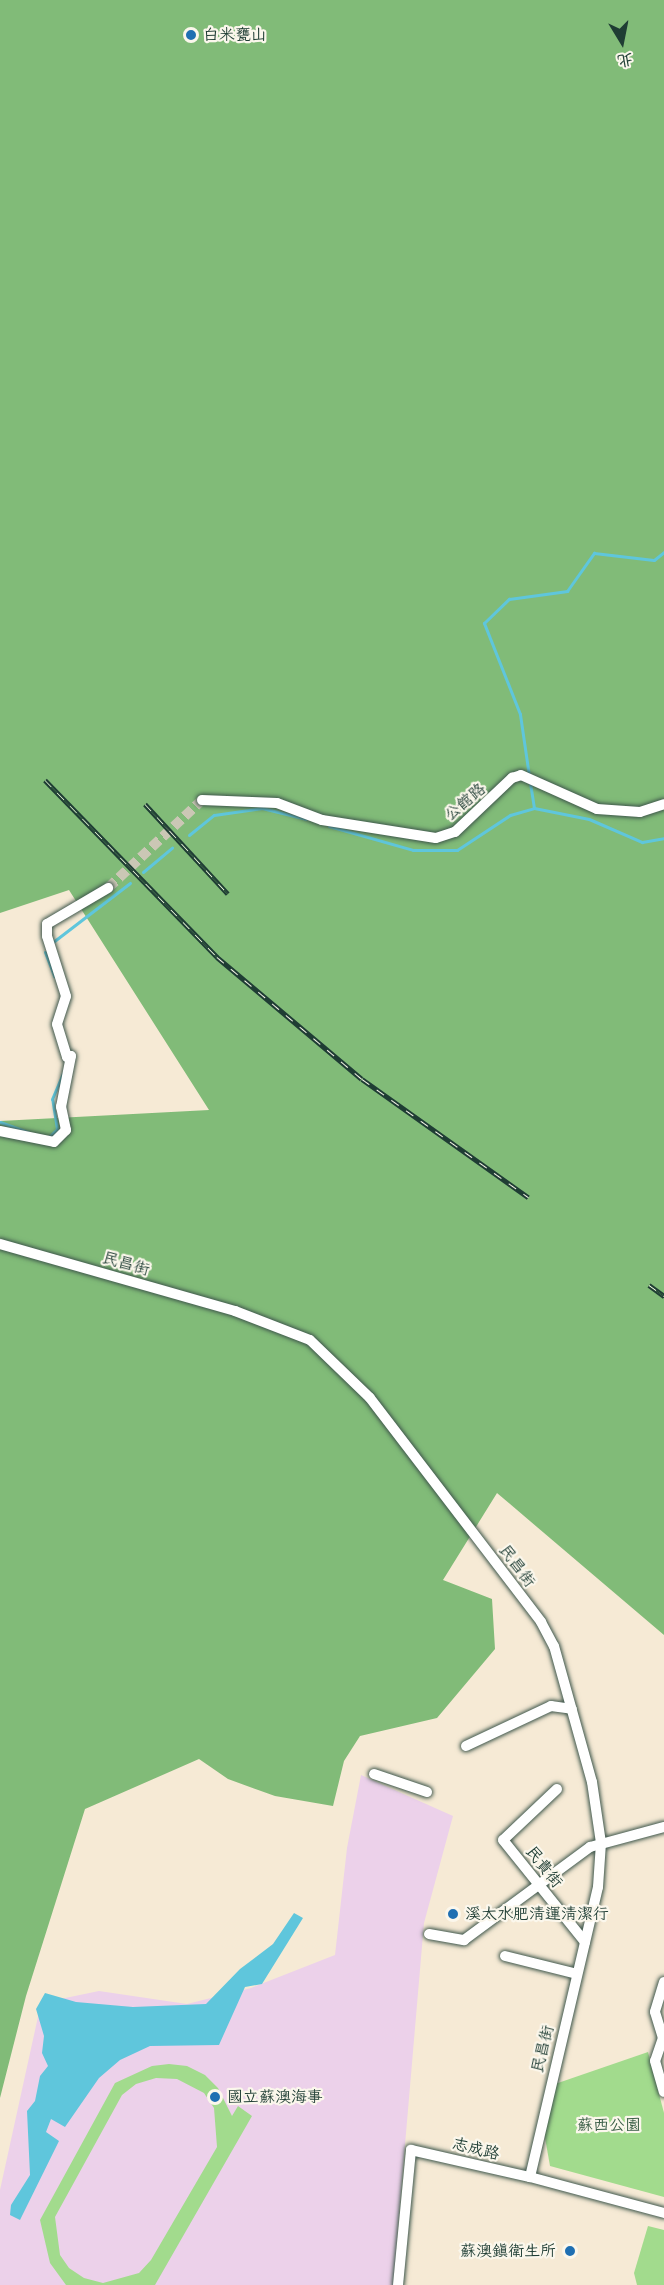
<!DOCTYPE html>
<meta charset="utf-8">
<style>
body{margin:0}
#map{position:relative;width:664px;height:2285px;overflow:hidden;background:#f6ead5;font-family:Sriracha,"LXGW WenKai TC",sans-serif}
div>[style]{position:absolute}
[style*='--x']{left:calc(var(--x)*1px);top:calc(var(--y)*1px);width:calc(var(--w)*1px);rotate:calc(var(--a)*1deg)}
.built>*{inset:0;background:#ecd1ea}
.green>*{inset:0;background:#a2db8d}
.forest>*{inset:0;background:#81bb78}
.water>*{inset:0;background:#5fc6dc}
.stream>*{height:3px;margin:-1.5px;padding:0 1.5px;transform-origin:1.5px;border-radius:1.5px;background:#5fc6dc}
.street-tunnel>*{height:10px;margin-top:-5px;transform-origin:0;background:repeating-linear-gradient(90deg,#cbc7b5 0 10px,transparent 0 15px)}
.roads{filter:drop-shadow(0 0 2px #3f574c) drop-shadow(0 0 2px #3f574c)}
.street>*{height:10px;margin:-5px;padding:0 5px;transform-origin:5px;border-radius:5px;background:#fff}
.rail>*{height:5px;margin-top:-2.5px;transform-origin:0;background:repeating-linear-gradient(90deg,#fbf7ec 0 9px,#1f3d34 0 18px);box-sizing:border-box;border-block:2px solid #1f3d34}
.dots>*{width:16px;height:16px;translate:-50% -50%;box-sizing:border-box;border:3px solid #fbf7ec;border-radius:50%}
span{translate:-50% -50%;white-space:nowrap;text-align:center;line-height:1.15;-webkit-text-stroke:4.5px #fbf7ec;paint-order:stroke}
.poi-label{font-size:16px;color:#1f3d34}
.left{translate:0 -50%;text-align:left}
.right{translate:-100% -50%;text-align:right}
.street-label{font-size:16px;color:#1f3d34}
.park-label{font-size:16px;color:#395d46}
.north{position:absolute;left:592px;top:12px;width:60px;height:60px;-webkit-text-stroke:4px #fbf7ec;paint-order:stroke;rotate:170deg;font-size:16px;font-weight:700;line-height:24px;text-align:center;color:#1f3d34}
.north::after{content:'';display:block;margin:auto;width:21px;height:27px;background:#1f3d34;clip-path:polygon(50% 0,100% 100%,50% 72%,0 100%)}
</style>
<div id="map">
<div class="built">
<i style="clip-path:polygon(361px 1775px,453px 1816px,424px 1923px,393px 2285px,0 2285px,0 2190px,41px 2003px,99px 1991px,187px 2004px,251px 1988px,335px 1955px,347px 1848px)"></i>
</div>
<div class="green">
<i style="clip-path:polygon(648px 2052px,664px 2113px,664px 2197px,550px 2166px,544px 2132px,555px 2084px)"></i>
<i style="clip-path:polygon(evenodd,169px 2064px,187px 2066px,205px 2075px,218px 2088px,232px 2116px,238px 2106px,252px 2116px,155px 2285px,66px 2285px,50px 2263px,40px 2220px,115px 2083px,152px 2066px,169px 2064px,156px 2078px,177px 2079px,204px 2093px,214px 2108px,217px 2147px,151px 2260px,139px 2273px,103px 2283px,84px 2278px,69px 2268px,60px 2255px,55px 2217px,122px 2095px,136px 2084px,156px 2078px)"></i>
<i style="clip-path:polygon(648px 2226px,664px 2230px,664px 2285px,637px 2285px,634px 2273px)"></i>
</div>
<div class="forest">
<i style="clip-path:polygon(0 0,664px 0,664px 1635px,497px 1493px,443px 1580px,492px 1599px,495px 1649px,437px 1718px,360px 1736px,344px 1761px,333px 1806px,275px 1796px,228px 1779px,199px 1759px,85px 1809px,26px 1996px,0 2098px,0 1121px,209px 1110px,69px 890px,0 913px)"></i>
</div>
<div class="water">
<i style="clip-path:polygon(294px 1913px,303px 1918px,262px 1984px,245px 1987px,219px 2045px,150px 2046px,120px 2060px,99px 2078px,65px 2127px,51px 2119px,46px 2132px,59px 2141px,20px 2220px,10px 2215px,11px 2205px,30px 2175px,27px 2111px,35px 2101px,40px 2076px,48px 2066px,42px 2053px,44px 2036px,36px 2009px,45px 1993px,76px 2002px,133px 2007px,206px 2004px,240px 1969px,273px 1944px)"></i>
</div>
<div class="stream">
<i style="--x:529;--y:776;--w:63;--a:-98.3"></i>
<i style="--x:520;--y:714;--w:98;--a:-111.6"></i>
<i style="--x:484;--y:623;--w:35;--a:-44"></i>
<i style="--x:509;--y:599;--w:59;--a:-7.9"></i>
<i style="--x:567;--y:591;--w:47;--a:-54.6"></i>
<i style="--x:594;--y:553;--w:60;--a:6.7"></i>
<i style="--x:654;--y:560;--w:13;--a:-39"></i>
<i style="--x:534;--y:808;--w:56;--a:11.3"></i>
<i style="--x:589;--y:819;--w:58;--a:23.5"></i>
<i style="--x:642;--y:842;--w:22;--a:-10"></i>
<i style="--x:329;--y:826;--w:87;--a:15.9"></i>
<i style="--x:413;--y:850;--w:44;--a:0"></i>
<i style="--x:457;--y:850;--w:64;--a:-33.4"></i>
<i style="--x:510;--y:815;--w:25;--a:-16"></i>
<i style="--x:534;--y:808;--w:25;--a:-99"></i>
<i style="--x:189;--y:835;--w:32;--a:-39"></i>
<i style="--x:214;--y:815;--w:49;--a:-8.3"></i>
<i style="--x:262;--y:808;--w:45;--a:14"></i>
<i style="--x:143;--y:872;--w:38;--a:-40"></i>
<i style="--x:53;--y:942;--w:97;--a:-37.5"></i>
<i style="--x:45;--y:952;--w:26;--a:69"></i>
<i style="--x:0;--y:1122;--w:30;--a:20"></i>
<i style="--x:48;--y:1138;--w:13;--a:-45"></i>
<i style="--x:57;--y:1129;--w:30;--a:-99"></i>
<i style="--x:52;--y:1099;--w:28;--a:-67"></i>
</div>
<div class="street-tunnel">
<i style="--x:108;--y:888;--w:129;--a:-43.1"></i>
</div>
<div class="roads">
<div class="street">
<i style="--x:202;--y:800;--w:75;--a:2.3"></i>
<i style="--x:277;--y:803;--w:48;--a:20.7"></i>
<i style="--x:322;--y:820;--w:115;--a:9"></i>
<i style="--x:436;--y:838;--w:20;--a:-18"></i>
<i style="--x:455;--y:832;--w:79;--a:-43.5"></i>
<i style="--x:512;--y:778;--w:9;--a:-18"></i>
<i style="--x:521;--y:775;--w:83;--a:24.1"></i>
<i style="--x:597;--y:809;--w:43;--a:4"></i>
<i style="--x:640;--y:812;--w:25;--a:-18"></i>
<i style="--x:0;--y:1131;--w:55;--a:11.5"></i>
<i style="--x:54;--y:1142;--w:17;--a:-45"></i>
<i style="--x:66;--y:1130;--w:24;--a:-102"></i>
<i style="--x:61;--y:1107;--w:52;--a:-78.9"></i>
<i style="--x:71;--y:1056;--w:4;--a:166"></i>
<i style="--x:67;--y:1057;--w:34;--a:-107"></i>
<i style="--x:57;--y:1024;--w:29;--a:-72"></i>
<i style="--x:66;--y:996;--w:63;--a:-107.6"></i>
<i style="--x:47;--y:936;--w:12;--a:-90"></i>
<i style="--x:47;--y:924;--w:71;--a:-30.5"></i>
<i style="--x:0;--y:1244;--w:244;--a:15.9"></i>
<i style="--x:235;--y:1311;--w:80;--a:21.1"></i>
<i style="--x:310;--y:1340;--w:83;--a:44"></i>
<i style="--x:370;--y:1398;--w:282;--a:52.6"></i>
<i style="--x:541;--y:1622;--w:27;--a:62"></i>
<i style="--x:554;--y:1646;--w:141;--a:74.4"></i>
<i style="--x:592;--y:1782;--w:62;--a:81.6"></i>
<i style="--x:601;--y:1843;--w:44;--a:93.9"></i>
<i style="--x:598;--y:1887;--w:298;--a:103.2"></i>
<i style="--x:466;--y:1746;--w:94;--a:-25.2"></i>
<i style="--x:551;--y:1706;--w:21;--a:8"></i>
<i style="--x:374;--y:1774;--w:56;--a:18.8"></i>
<i style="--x:557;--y:1789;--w:74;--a:136.6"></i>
<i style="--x:503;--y:1840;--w:131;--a:51.2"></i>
<i style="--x:429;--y:1934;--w:36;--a:10"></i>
<i style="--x:464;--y:1940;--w:157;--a:-36.4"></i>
<i style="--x:590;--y:1847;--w:77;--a:-15.1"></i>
<i style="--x:505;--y:1956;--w:74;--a:14"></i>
<i style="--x:664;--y:1982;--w:31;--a:107"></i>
<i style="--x:655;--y:2012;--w:27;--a:73"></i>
<i style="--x:663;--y:2038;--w:24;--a:109"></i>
<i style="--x:655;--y:2061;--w:32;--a:74"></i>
<i style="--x:398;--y:2285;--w:136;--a:-84.5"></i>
<i style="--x:411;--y:2150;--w:122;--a:12.8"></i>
<i style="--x:530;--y:2177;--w:139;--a:15"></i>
</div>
</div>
<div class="rail">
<i style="--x:45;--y:780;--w:247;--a:45.8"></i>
<i style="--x:217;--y:957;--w:189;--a:40.1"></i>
<i style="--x:362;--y:1079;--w:204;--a:35.4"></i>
<i style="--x:145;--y:804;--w:122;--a:47.3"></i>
<i style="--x:649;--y:1285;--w:19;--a:36"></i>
</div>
<div class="dots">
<i style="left:191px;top:35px;background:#1f6fb2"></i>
<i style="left:453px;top:1914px;background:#1f6fb2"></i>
<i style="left:215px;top:2097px;background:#1f6fb2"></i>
<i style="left:570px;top:2251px;background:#1f6fb2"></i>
</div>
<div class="poi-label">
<span class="left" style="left:203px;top:35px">白米甕山</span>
<span class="left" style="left:465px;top:1914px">溪太水肥清運清潔行</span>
<span class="left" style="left:227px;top:2097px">國立蘇澳海事</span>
<span class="right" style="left:556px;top:2251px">蘇澳鎮衛生所</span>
</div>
<div class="street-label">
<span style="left:465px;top:802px;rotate:-40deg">公館路</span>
<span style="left:126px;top:1264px;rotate:16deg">民昌街</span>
<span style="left:517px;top:1566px;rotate:53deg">民昌街</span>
<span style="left:544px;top:1867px;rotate:51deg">民貴街</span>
<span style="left:543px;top:2049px;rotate:-76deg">民昌街</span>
<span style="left:476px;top:2149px;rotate:14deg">志成路</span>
</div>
<div class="park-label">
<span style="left:609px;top:2125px">蘇西公園</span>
</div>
<div class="north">北</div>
</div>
